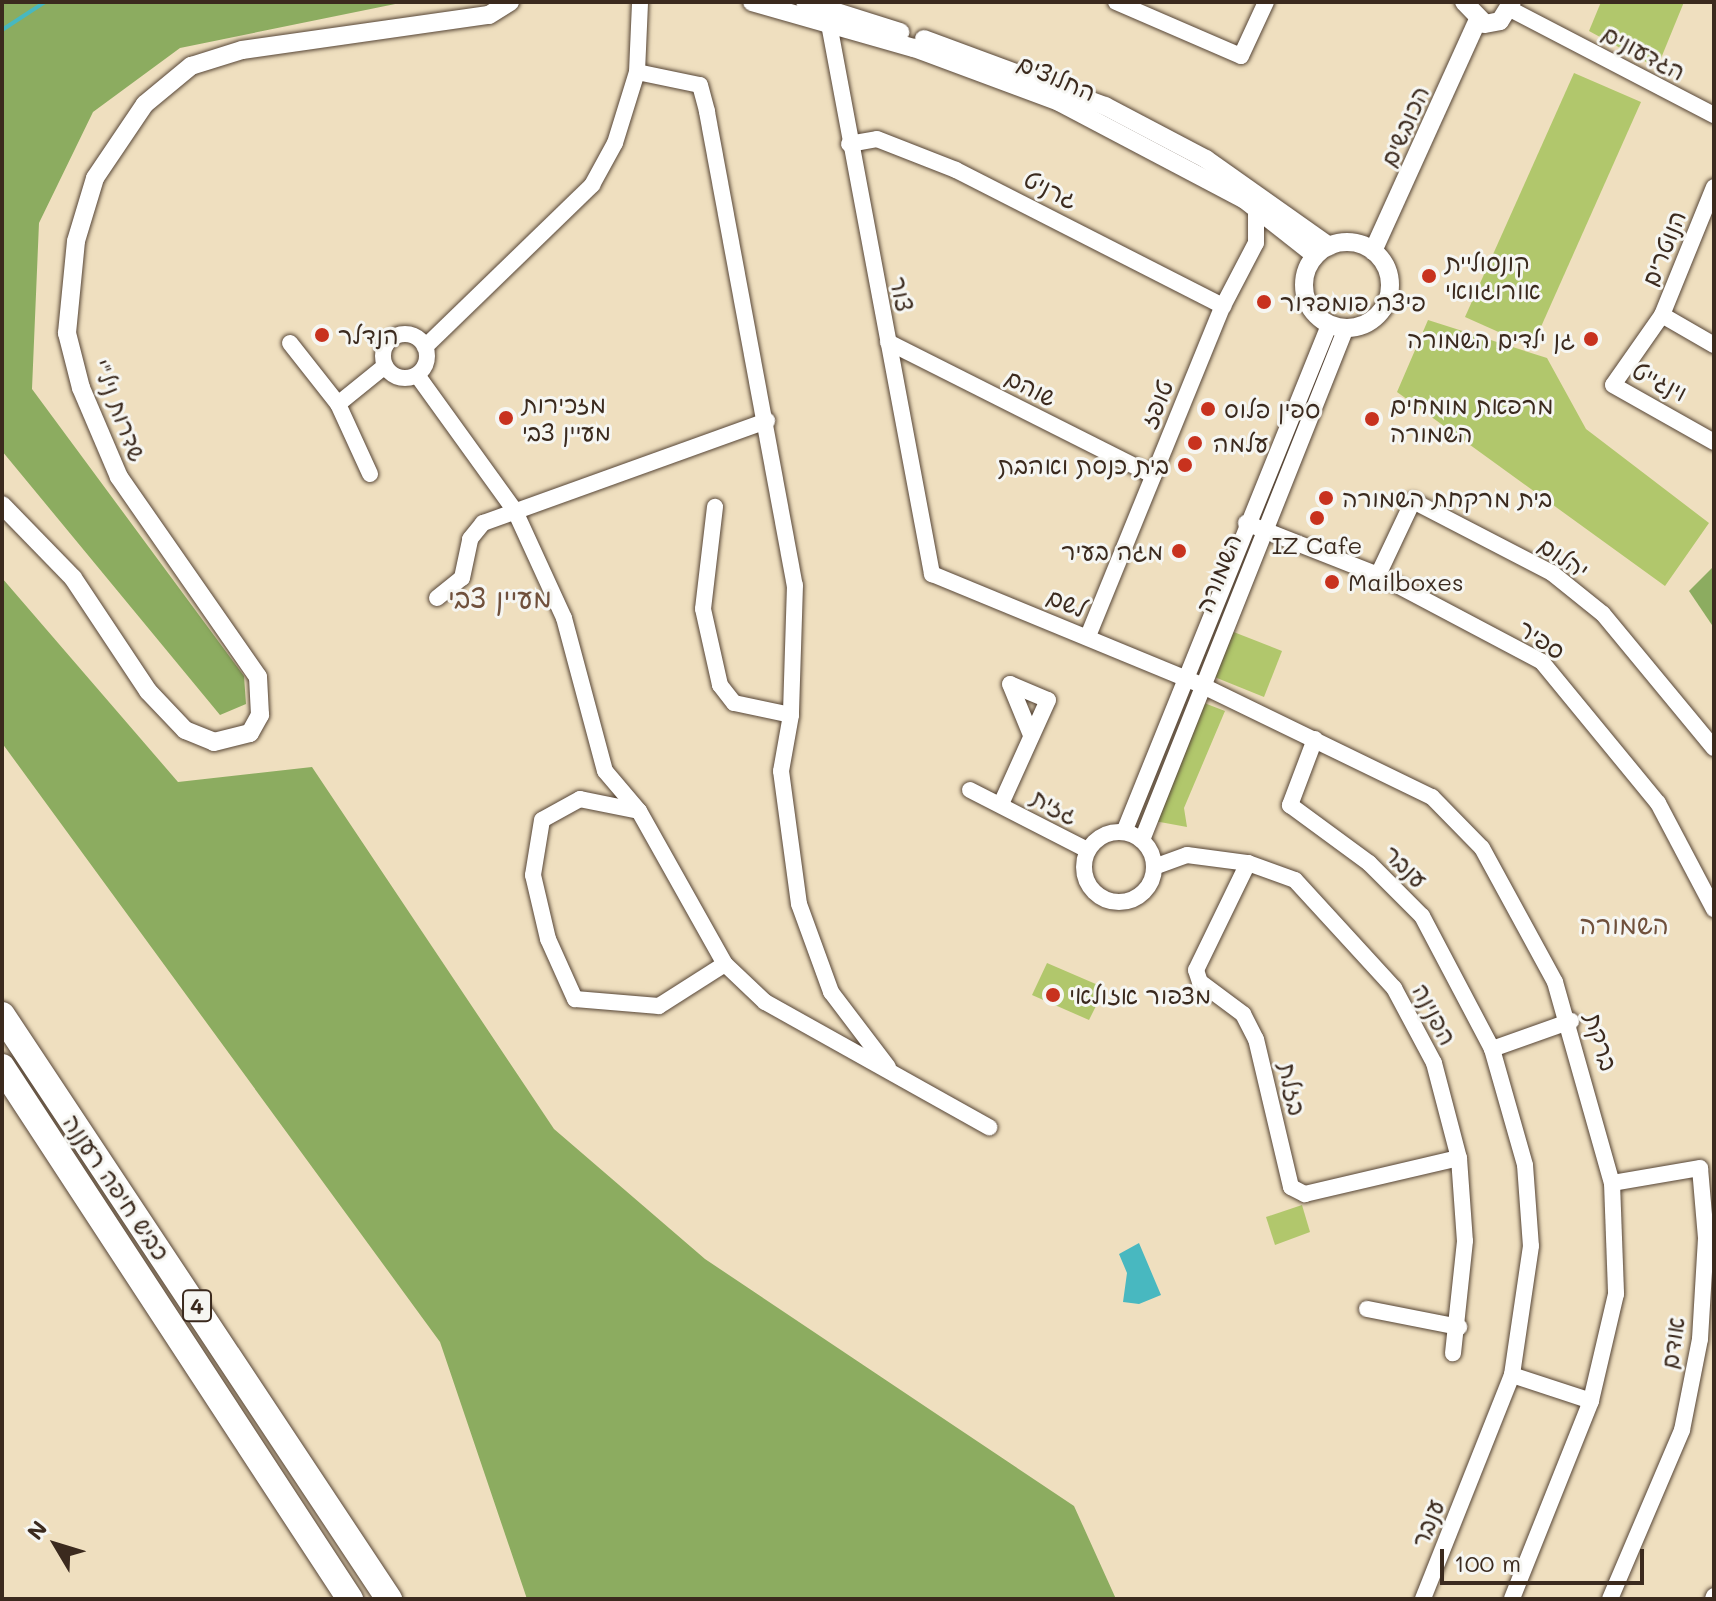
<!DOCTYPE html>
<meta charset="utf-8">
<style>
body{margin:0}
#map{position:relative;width:1716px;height:1601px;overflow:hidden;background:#efdfbf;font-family:Mali,"Playpen Sans Hebrew",sans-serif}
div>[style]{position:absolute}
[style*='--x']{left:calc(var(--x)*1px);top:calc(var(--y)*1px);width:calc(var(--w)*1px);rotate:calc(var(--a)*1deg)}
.green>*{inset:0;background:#b1c76c}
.forest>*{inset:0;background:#8cac60}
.water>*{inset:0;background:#48b8c0}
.stream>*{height:4px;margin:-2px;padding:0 2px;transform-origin:2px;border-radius:2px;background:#48b8c0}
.roads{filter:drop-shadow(0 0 2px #564536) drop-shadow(0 0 2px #564536)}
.minor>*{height:16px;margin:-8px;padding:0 8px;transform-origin:8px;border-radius:8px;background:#fff}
.minor>.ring{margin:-8px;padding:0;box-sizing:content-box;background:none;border:16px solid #fff;border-radius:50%}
.tertiary>*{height:18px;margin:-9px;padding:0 9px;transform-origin:9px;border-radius:9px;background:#fff}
.tertiary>.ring{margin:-9px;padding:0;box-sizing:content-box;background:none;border:18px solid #fff;border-radius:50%}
.trunk>*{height:26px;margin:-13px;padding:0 13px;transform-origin:13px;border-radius:13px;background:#fff}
.dots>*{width:22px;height:22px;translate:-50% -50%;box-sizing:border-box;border:4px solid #f6f6f2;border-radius:50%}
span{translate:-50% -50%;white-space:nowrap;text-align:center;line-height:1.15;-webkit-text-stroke:6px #f6f6f2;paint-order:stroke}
.shield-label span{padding:2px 6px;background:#f6f6f2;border:2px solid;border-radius:6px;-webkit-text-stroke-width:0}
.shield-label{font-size:22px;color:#3b2a1e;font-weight:700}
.street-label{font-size:24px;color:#3b2a1e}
.poi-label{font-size:24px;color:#3b2a1e}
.left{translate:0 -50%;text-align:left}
.right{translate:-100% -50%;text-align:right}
.neighbourhood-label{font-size:26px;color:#70503b}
.quarter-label{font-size:28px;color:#70503b}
.frame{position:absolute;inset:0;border:4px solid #3b2a1e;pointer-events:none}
.north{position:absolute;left:16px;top:1505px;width:80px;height:80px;-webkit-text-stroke:6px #f6f6f2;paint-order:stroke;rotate:308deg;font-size:22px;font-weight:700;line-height:32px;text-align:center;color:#3b2a1e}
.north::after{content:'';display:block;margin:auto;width:28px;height:36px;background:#3b2a1e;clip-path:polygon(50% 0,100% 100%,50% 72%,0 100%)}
.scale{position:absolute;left:1440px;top:1549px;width:204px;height:36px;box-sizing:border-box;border:4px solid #3b2a1e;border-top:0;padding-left:10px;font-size:24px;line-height:28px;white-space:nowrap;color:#3b2a1e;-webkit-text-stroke:6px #f6f6f2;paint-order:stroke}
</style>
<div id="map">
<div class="green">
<i style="clip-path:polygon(1601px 2px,1684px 2px,1657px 68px,1589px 31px)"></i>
<i style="clip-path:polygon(1574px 73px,1641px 102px,1532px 347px,1465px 317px)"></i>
<i style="clip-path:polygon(1428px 320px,1547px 358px,1586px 429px,1709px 523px,1665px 586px,1397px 392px)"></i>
<i style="clip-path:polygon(1226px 629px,1282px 651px,1264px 697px,1207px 674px)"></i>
<i style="clip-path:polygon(1199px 701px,1225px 711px,1184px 808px,1187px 827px,1149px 820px)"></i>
<i style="clip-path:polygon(1047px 963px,1105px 988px,1089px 1020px,1032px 995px)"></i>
<i style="clip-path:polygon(1302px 1205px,1310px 1232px,1275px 1245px,1266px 1217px)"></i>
</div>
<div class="forest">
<i style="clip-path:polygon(2px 2px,405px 2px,180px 48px,93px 112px,39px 223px,32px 389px,244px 676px,246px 704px,220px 715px,2px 451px)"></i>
<i style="clip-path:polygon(1714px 566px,1714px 628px,1689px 591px)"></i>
<i style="clip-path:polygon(2px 578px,178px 782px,312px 767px,554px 1129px,705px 1259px,1074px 1506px,1116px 1599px,527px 1599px,440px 1342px,2px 743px)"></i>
</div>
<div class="water">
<i style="clip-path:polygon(1139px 1243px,1161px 1295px,1139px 1304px,1123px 1302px,1127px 1273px,1119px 1254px)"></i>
</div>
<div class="stream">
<i style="--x:2;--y:30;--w:51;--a:-33.1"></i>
</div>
<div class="roads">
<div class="minor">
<i style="--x:1116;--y:2;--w:136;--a:23.4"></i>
<i style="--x:1241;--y:56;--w:60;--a:-65.2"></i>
<i style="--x:1510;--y:9;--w:230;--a:27.5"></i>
<i style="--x:829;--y:24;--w:560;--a:79.39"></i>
<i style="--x:932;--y:574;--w:289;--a:22.4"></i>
<i style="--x:1199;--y:684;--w:259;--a:25.9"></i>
<i style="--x:1432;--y:797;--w:71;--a:45.6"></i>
<i style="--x:1482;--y:848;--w:153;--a:61.4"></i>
<i style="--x:1555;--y:982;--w:209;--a:74.2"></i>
<i style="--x:1612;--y:1183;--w:111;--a:87.9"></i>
<i style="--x:1616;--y:1294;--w:110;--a:103.2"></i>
<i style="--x:1591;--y:1401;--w:213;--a:111.8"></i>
<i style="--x:637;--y:72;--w:64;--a:11.7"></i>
<i style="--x:700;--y:85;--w:28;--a:75"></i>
<i style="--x:707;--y:112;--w:481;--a:79.5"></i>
<i style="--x:795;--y:585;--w:130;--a:91.8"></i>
<i style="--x:791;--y:715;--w:58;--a:-168.1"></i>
<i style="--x:734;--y:703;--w:23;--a:-128"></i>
<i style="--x:720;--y:685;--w:78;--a:-102.6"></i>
<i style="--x:703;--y:609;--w:103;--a:-83.3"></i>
<i style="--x:849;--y:144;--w:28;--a:-10"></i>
<i style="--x:877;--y:139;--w:85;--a:21.4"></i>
<i style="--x:956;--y:170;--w:300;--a:27"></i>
<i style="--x:1714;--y:187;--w:138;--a:112.1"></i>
<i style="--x:1662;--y:315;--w:85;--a:125"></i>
<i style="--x:1613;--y:385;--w:116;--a:29.4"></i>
<i style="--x:1662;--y:315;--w:60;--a:30"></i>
<i class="ring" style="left:383px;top:334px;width:28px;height:28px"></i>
<i style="--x:888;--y:342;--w:297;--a:26.7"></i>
<i style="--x:290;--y:343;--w:78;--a:51.8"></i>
<i style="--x:338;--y:404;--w:77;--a:65.4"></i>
<i style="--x:425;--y:347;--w:233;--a:-44.1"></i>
<i style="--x:592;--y:185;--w:48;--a:-61.3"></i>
<i style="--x:615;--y:143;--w:74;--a:-72.8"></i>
<i style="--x:637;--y:72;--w:70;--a:-87.5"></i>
<i style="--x:417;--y:375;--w:168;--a:54.2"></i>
<i style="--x:515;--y:511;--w:118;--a:65.4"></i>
<i style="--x:564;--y:618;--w:158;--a:75"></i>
<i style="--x:605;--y:771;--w:52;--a:49.6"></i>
<i style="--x:639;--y:811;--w:176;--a:60.7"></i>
<i style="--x:725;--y:964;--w:55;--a:43.5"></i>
<i style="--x:765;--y:1002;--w:257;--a:29.2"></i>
<i style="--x:338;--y:404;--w:60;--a:-39"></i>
<i style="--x:1246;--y:523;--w:142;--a:21.5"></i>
<i style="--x:1378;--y:575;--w:186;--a:27.9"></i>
<i style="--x:1542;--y:662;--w:183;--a:50.6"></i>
<i style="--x:1658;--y:803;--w:120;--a:62.2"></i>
<i style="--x:1378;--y:575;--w:82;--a:-64.7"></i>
<i style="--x:1413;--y:501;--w:157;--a:27.4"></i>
<i style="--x:1552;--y:573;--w:65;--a:38.8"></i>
<i style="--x:1603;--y:614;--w:174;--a:50.4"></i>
<i style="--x:437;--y:598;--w:32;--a:-39"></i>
<i style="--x:462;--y:578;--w:40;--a:-78"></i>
<i style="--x:470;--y:539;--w:21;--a:-51"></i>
<i style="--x:483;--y:523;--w:302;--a:-19.8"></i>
<i style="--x:1088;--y:636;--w:357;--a:-67.8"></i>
<i style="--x:1223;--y:306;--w:71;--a:-62.4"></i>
<i style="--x:1256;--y:243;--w:35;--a:-90"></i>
<i style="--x:791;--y:715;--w:57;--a:100.1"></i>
<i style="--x:781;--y:771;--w:134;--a:82.3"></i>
<i style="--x:799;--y:904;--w:94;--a:70"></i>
<i style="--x:831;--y:992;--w:94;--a:52.8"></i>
<i style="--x:1315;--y:739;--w:71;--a:110.7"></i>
<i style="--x:1290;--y:805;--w:98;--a:36.3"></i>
<i style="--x:1369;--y:863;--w:75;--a:45"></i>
<i style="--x:1422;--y:916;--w:150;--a:62.2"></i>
<i style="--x:1492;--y:1049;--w:121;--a:74.1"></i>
<i style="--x:1525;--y:1165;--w:81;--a:85.8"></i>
<i style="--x:1531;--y:1246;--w:130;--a:98.4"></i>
<i style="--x:1512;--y:1375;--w:241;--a:111.7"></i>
<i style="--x:970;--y:790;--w:131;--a:27.1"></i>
<i style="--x:1001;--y:804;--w:114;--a:-65.7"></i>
<i style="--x:1048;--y:700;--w:41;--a:-157.2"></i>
<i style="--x:1010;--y:684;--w:55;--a:67.6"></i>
<i style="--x:639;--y:811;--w:60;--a:-168.5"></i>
<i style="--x:580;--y:799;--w:43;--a:151.1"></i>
<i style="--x:542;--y:820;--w:56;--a:99.3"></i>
<i style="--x:533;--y:875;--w:66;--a:76.8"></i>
<i style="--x:548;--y:939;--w:66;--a:65.8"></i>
<i style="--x:575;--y:999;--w:84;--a:4.8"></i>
<i style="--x:659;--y:1006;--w:78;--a:-32.5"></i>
<i class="ring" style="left:1084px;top:832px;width:54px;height:54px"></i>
<i style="--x:1124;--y:832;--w:547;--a:-67.98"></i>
<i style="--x:1142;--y:840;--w:551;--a:-68.28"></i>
<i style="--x:1248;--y:863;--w:119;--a:115.9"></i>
<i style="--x:1196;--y:970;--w:13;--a:72"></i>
<i style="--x:1200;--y:982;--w:54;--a:36.7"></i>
<i style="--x:1243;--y:1014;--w:28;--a:63"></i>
<i style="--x:1256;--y:1039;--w:152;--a:76.7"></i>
<i style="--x:1291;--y:1187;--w:16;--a:27"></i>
<i style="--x:1305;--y:1194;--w:158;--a:-13.2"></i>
<i style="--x:1154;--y:867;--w:35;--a:-20"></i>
<i style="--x:1187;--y:855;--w:62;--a:7.5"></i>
<i style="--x:1248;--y:863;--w:50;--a:19.9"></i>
<i style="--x:1295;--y:880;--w:147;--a:47.5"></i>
<i style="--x:1394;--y:988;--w:85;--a:61.9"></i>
<i style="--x:1434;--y:1063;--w:98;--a:75.3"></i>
<i style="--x:1459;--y:1158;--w:83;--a:85.9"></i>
<i style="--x:1465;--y:1241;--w:113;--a:96.1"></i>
<i style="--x:1492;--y:1049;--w:84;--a:-19.5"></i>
<i style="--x:1367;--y:1309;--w:94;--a:11.1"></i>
<i style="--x:1512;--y:1375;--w:83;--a:18.2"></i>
<i style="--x:1610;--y:1599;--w:184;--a:-66.9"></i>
<i style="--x:1682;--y:1430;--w:93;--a:-78.8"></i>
<i style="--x:1700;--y:1339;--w:101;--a:-86.6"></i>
<i style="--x:1706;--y:1238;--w:70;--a:-94.9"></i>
<i style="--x:1700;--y:1168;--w:89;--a:170.3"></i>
<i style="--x:1713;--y:1599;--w:3;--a:-72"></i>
</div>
<div class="tertiary">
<i style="--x:752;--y:2;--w:168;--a:15.9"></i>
<i style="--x:914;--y:48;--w:155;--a:20.4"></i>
<i style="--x:1059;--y:102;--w:210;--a:27.8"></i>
<i style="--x:1245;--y:200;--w:89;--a:38.2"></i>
<i style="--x:805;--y:2;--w:100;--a:17.5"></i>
<i style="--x:1464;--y:2;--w:30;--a:46"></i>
<i style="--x:1485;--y:24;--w:15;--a:-11"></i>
<i style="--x:1500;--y:21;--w:22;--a:-58"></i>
<i style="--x:924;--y:39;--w:193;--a:20.3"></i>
<i style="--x:1105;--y:106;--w:114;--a:27.7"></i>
<i style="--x:1206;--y:159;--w:151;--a:35.3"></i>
<i class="ring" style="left:1304px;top:242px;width:68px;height:68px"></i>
<i style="--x:1373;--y:251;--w:252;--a:-65.6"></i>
<i style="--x:2;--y:505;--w:102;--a:45.8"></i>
<i style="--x:73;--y:578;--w:136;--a:56.4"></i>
<i style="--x:148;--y:691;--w:54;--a:46.5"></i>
<i style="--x:185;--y:730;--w:31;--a:22"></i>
<i style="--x:214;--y:742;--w:37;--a:-14"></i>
<i style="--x:250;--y:733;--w:21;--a:-61"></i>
<i style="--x:260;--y:715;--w:38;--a:-93"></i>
<i style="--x:258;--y:677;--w:244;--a:-124.8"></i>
<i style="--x:119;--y:477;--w:97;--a:-113.1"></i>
<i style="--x:81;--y:388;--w:57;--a:-104.3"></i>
<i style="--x:67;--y:333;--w:92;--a:-84.4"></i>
<i style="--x:76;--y:241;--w:66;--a:-73.2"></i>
<i style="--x:95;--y:178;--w:89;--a:-56"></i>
<i style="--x:145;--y:104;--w:60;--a:-39.6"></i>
<i style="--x:191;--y:66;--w:53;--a:-17.4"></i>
<i style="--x:242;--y:50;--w:249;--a:-8.1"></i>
<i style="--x:489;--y:15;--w:25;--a:-32"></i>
</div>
<div class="trunk">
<i style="--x:2;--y:1015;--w:701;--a:56.47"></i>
<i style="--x:2;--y:1067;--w:636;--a:56.81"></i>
</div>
</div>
<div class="dots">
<i style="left:1429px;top:276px;background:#c8321e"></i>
<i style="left:1264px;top:302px;background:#c8321e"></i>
<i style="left:322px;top:335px;background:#c8321e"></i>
<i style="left:1591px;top:339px;background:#c8321e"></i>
<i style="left:1208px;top:409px;background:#c8321e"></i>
<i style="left:506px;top:418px;background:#c8321e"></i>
<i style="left:1372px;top:419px;background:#c8321e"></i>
<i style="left:1195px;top:443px;background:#c8321e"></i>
<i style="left:1185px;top:465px;background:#c8321e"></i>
<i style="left:1326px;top:498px;background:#c8321e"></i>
<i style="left:1317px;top:518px;background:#c8321e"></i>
<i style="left:1179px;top:551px;background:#c8321e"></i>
<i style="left:1332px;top:582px;background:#c8321e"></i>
<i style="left:1053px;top:995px;background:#c8321e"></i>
</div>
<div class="shield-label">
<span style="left:197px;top:1306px">4</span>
</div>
<div class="street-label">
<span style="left:1644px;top:52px;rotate:28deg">הגדעונים</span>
<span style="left:1057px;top:77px;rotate:23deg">החלוצים</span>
<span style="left:1404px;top:126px;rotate:-66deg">הכובשים</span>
<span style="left:1051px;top:189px;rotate:26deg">גרניט</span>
<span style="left:1663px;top:248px;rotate:-68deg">הנוטרים</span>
<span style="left:902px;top:294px;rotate:78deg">צור</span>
<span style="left:1660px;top:381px;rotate:27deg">וינגייט</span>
<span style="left:1031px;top:387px;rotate:27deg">שוהם</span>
<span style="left:1156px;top:404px;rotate:-68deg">טופז</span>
<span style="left:120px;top:410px;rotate:69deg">שדרות ניל"י</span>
<span style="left:1564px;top:557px;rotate:34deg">יהלום</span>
<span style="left:1218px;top:573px;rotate:-68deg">השמורה</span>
<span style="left:1067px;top:602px;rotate:22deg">לשם</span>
<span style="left:1542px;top:639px;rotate:34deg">ספיר</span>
<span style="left:1055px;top:806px;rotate:28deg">גזית</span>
<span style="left:1406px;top:866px;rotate:44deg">ענבר</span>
<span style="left:1435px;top:1014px;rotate:62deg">הפנינה</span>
<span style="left:1602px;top:1042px;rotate:73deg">ברקת</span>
<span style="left:1293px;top:1089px;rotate:78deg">בזלת</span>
<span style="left:117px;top:1187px;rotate:56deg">כביש חיפה רעננה</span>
<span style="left:1672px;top:1343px;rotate:-82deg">אודם</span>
<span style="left:1427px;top:1523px;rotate:-68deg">ענבר</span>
</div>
<div class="poi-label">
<span class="left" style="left:1445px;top:276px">קונסוליית<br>אורוגוואי</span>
<span class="left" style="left:1280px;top:302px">פיצה פומפדור</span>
<span class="left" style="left:338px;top:335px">הנדלר</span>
<span class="right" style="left:1575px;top:339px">גן ילדים השמורה</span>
<span class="left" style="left:522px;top:418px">מזכירות<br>מעיין צבי</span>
<span class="left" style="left:1390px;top:419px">מרפאת מומחים<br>השמורה</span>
<span class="left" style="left:1224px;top:409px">ספין פלוס</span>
<span class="left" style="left:1213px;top:443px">עלמה</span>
<span class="right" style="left:1169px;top:465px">בית כנסת ואהבת</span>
<span class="left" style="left:1342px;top:498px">בית מרקחת השמורה</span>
<span style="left:1317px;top:545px">IZ Cafe</span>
<span class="right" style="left:1163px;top:551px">מגה בעיר</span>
<span class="left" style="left:1348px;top:582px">Mailboxes</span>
<span class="left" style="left:1069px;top:995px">מצפור אזולאי</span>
</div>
<div class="neighbourhood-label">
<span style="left:1624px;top:925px">השמורה</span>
</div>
<div class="quarter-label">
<span style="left:500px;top:597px">מעיין צבי</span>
</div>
<div class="frame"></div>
<div class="north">N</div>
<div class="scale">100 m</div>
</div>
